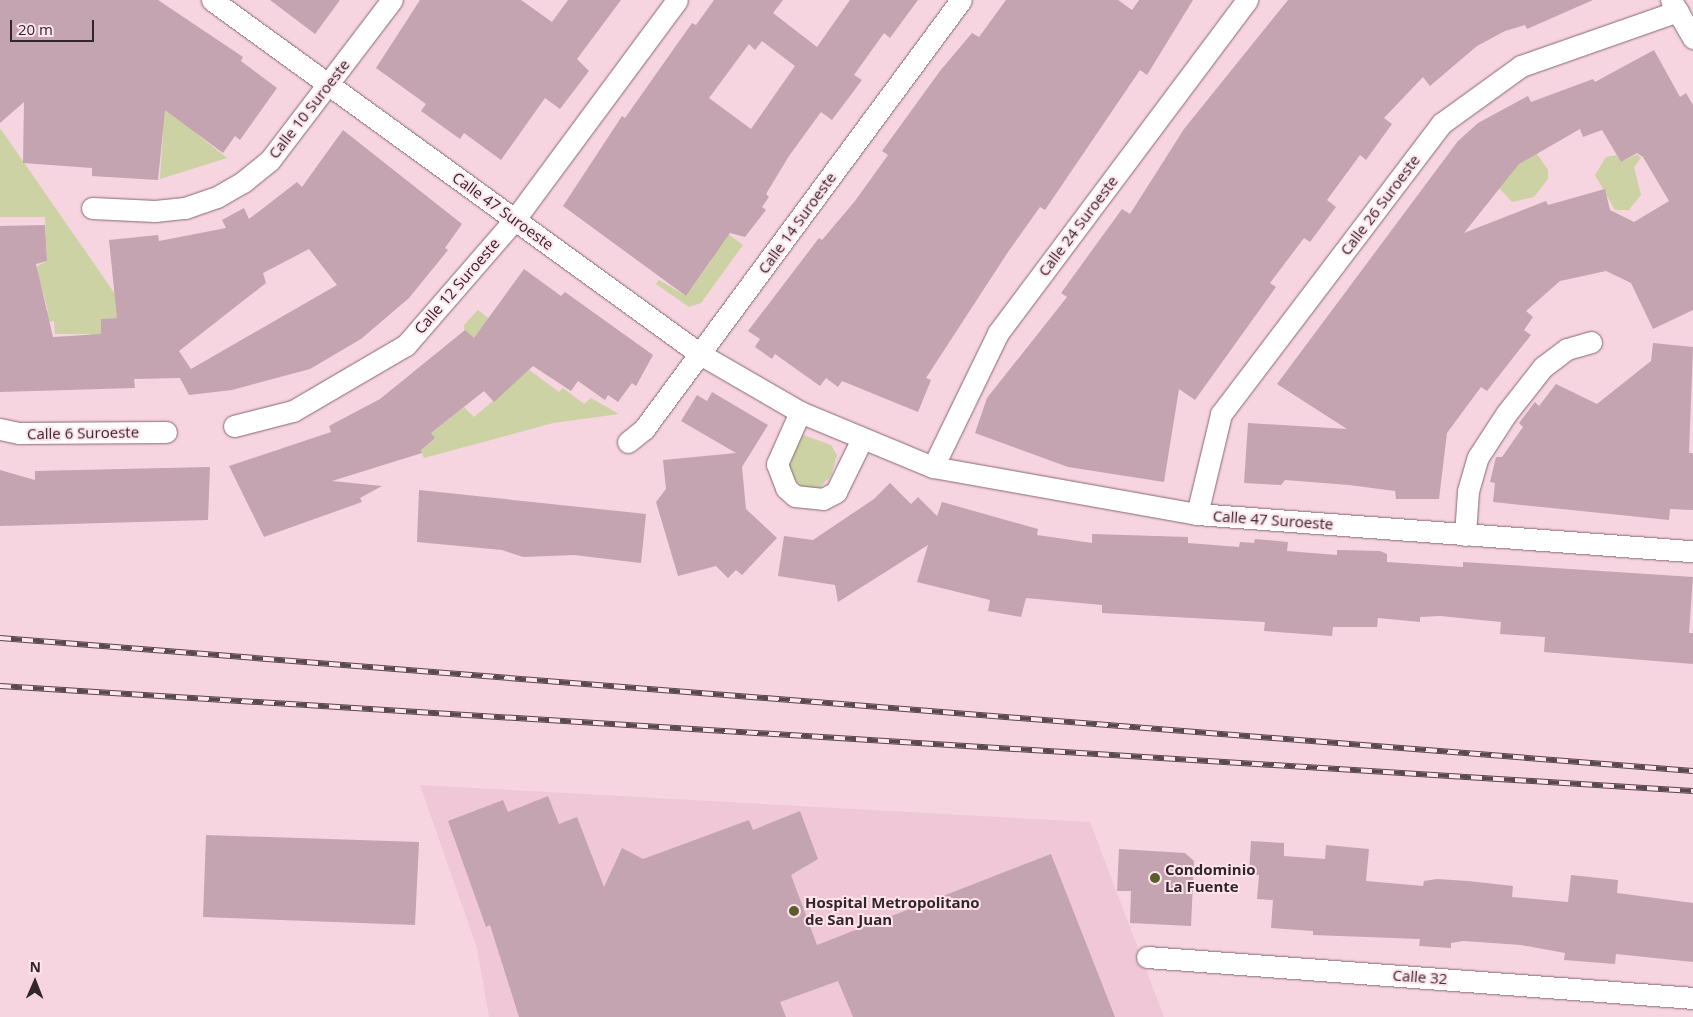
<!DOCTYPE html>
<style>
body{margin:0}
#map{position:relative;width:1693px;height:1017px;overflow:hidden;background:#f6d4e0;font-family:"Open Sans",sans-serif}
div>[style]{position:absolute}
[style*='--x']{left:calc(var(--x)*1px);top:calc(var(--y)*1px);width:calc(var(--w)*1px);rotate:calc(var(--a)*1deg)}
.built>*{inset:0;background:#f0c7d7}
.green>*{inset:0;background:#ccd2a3}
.building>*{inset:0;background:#c4a4b0}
.roads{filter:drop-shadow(0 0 1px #866874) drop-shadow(0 0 1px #866874)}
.minor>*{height:21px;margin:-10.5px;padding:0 10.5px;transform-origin:10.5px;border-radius:10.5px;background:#fff}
.rail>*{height:5.5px;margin-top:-2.75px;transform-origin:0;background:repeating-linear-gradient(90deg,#ffe3ed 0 11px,#59484f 0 22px);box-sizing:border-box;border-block:1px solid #59484f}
.dots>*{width:14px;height:14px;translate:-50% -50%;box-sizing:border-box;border:2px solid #ffe3ed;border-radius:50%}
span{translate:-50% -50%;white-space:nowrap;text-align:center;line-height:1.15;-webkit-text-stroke:4px #ffe3ed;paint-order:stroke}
.street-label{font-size:15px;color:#33262b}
.poi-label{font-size:15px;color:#33262b;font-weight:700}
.left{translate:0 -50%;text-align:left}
.north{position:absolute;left:10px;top:957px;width:50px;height:50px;-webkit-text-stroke:4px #ffe3ed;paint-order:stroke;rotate:1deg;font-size:14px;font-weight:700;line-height:20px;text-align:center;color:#33262b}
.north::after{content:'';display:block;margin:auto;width:18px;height:22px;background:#33262b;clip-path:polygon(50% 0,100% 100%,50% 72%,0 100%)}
.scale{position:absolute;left:10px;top:20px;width:84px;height:22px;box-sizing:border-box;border:2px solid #33262b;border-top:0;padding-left:6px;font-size:15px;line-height:18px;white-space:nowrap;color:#33262b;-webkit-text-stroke:4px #ffe3ed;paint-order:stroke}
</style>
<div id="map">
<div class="built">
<i style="clip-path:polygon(420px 785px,1090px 822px,1164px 1017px,489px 1017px,477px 948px)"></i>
</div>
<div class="green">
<i style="clip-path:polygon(38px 0,205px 111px,192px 130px,227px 158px,160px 179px,163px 131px)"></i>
<i style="clip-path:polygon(0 128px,131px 317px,101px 319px,101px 386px,91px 385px,90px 334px,55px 334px,54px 321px,31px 323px,30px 317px,48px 311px,36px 267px,47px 261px,45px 217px,0 217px)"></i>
<i style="clip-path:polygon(1537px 154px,1548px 170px,1548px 179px,1534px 197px,1512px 202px,1499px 188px,1510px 161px)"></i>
<i style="clip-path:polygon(1637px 154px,1641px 158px,1634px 167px,1641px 195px,1629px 210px,1615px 210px,1595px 175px,1606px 157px,1617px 155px,1621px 162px)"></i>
<i style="clip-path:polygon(705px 217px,743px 245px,701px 303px,689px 307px,656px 284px,659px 280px,686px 296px,711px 261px)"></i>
<i style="clip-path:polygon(478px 310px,491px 320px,516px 360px,559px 392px,563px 388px,584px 404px,591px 398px,619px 414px,553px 423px,424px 458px,421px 450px,435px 438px,431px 433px,464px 407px,474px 417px,513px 384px,465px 335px,464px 325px)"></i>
<i style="clip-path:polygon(803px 435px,831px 445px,837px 455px,831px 476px,818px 489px,804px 488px,790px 474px,789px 461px)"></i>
</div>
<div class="building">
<i style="clip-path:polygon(0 0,158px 0,243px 57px,241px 61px,277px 88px,240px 140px,235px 136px,223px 153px,165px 110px,158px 180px,92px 176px,92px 168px,23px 163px,24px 102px,0 123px)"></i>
<i style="clip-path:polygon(270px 0,340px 0,315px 34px)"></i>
<i style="clip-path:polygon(420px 0,521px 0,552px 22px,568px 0,621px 0,577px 59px,589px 71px,560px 109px,545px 98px,501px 160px,464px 133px,460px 139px,421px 111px,426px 104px,376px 68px)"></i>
<i style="clip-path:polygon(evenodd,714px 0,783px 0,773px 13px,817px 47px,850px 0,918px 0,890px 38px,884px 33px,854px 75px,862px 80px,832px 120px,821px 112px,789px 156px,766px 194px,769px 197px,762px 207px,766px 210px,745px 237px,730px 233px,686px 296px,563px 206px,622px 116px,625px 118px,692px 23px,696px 25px,714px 0,762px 41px,795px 66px,751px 129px,709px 98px,749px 44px,755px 50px,762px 41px)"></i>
<i style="clip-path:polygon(1006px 0,1118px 0,1132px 10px,1139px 0,1193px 0,1147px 75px,1140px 70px,1045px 210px,1040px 207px,1008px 252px,926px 378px,931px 380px,918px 412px,842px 381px,838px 387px,826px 378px,820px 386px,775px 354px,772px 359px,755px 347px,760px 339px,748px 331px,819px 238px,822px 240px,855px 201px,888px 155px,882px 151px,940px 71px,972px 33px,979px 37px)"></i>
<i style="clip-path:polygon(1288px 0,1593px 0,1527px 29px,1525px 25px,1505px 31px,1477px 46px,1430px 86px,1423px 77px,1384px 118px,1392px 124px,1366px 160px,1360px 155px,1327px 200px,1336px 207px,1310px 242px,1304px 238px,1270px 283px,1276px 287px,1195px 400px,1179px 389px,1164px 482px,1068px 467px,975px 433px,987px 398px,1067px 297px,1061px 293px,1122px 209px,1130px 214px,1184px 129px)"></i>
<i style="clip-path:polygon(evenodd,1654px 50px,1680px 97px,1686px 93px,1693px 105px,1693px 310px,1653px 329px,1631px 283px,1606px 271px,1560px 281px,1526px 311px,1533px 317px,1524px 330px,1531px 335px,1487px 391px,1481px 387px,1447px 433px,1439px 499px,1396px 499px,1395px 491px,1349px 485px,1285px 480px,1281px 485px,1244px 483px,1248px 423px,1347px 429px,1277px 384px,1458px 141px,1478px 123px,1528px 96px,1531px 102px,1593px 79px,1595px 82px,1654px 50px,1580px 129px,1583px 137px,1602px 130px,1621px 162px,1637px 153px,1643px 157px,1669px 201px,1634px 222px,1610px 210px,1605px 189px,1548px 205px,1546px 201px,1464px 233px,1519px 164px,1580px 129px)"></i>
<i style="clip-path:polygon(evenodd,343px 130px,462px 224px,445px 248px,448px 250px,409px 298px,361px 339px,310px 369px,232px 390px,189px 395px,180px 378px,134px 379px,135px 388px,0 392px,0 226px,45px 225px,47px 261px,36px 264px,53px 337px,101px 334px,101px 319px,117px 318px,109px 240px,158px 235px,159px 241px,226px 228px,222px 220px,244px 208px,249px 219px,297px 182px,302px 187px,343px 130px,309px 249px,337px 285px,191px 369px,179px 351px,266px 283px,263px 273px,309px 249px)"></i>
<i style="clip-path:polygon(524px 269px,561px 296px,565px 292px,653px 355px,636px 386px,632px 383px,618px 402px,608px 395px,605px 400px,578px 381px,571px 391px,533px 366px,494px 402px,484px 391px,431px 433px,435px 438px,421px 450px,422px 453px,332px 481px,382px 486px,360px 498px,362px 502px,264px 537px,229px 466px,331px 432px,329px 426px,380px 399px,465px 330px,474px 338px)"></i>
<i style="clip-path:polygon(1653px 343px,1693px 347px,1689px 453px,1693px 453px,1693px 510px,1670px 509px,1669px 520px,1493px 502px,1495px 483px,1490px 482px,1496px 457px,1502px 457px,1523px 427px,1519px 423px,1535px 402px,1539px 406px,1556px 384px,1597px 404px,1651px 361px)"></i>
<i style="clip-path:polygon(712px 392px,768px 425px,742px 467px,746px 509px,777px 538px,742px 575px,736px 570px,728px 578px,716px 566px,678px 576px,656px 502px,666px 489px,663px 460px,736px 453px,681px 421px,697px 395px,707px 401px)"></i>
<i style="clip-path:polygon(210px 467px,208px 520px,0 526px,0 470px,35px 480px,35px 471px)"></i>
<i style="clip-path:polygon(890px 483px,911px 504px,918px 497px,937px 516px,942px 502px,1038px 529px,1037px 535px,1092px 543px,1092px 534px,1188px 537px,1188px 543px,1239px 547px,1240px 542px,1254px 543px,1255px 539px,1288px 542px,1287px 551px,1337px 555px,1337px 550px,1380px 551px,1387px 554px,1387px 562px,1463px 567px,1463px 562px,1693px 577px,1689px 633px,1693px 633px,1693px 664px,1544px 652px,1545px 637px,1500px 634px,1501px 622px,1440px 616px,1420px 617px,1420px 622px,1378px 618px,1377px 627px,1333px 627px,1332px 636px,1264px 631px,1265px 622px,1102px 613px,1102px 605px,1026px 598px,1021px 617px,988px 611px,990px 600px,917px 582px,928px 545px,838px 602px,835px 585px,778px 576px,784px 536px,813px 540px,874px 499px)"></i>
<i style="clip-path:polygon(419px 490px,646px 514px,641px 563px,574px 555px,523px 557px,502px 550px,417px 542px)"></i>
<i style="clip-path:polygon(548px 796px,559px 824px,577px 817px,604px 887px,622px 848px,643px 859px,749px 820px,753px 830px,800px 811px,818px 859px,791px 875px,817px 945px,1051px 854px,1115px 1017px,853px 1017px,838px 981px,780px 1002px,786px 1017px,519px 1017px,490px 925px,486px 927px,448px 821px,503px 800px,508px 812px)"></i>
<i style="clip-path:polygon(206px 835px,419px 842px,415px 925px,203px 917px)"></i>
<i style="clip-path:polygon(1251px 841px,1284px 843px,1284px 856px,1325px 859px,1326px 845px,1369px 849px,1366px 881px,1423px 886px,1424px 881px,1437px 879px,1468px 881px,1513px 886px,1512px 897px,1568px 902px,1571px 875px,1618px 880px,1617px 893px,1693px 903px,1693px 962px,1616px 954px,1615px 964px,1564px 960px,1565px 953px,1521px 945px,1463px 941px,1451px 943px,1451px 948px,1419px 946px,1420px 939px,1313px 935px,1313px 931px,1271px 928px,1273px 900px,1257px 899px,1259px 875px,1249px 874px)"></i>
<i style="clip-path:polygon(1119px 849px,1185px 853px,1194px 861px,1191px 926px,1130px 923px,1131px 891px,1117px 891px)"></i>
</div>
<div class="roads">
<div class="minor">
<i style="--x:212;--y:0;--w:603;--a:35.96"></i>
<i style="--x:700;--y:354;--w:116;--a:30.1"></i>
<i style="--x:800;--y:412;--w:144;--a:22.5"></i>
<i style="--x:933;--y:467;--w:268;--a:10.1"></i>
<i style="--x:1197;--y:514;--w:497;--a:4.3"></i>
<i style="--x:1671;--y:0;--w:44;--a:59.9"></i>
<i style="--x:92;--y:208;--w:63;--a:2.7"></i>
<i style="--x:155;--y:211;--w:30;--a:-6"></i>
<i style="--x:185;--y:208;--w:34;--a:-19"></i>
<i style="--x:217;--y:197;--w:30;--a:-30"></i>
<i style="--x:243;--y:182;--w:35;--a:-39"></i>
<i style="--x:270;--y:160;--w:201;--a:-52.7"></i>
<i style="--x:800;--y:412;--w:57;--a:113.9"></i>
<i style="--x:777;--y:464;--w:26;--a:69"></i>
<i style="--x:786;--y:488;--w:12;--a:42"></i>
<i style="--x:795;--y:496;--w:28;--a:6"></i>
<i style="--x:823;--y:499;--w:15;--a:-28"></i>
<i style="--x:836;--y:492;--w:57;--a:-63.9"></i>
<i style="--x:234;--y:426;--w:61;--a:-14.3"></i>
<i style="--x:293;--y:411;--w:131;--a:-30.3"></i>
<i style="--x:406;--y:345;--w:167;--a:-49.1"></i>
<i style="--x:515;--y:219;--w:272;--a:-53.5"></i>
<i style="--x:0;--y:429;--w:19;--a:12"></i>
<i style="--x:19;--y:433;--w:147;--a:-0.4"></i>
<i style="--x:628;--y:442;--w:21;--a:-39"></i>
<i style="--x:644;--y:429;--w:533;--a:-53.54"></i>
<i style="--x:933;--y:467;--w:149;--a:-64.1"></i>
<i style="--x:998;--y:333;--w:416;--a:-53.2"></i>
<i style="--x:1197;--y:514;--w:103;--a:-76.5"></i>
<i style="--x:1221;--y:414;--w:365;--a:-52.8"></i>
<i style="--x:1442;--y:123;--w:97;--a:-35.8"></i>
<i style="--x:1521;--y:66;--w:166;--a:-19.3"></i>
<i style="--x:1465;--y:535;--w:44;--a:-86.1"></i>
<i style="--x:1468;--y:491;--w:35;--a:-74"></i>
<i style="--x:1478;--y:457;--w:51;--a:-56.9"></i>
<i style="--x:1506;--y:414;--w:60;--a:-51.8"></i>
<i style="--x:1543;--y:367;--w:30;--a:-37"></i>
<i style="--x:1567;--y:349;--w:25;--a:-16"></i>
<i style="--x:1147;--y:957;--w:548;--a:4.29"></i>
</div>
</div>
<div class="rail">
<i style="--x:0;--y:638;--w:1698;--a:4.49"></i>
<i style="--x:0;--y:686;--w:1696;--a:3.55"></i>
</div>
<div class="dots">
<i style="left:1155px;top:878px;background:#5a5e2c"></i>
<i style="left:794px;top:911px;background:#5a5e2c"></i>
</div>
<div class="street-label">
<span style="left:309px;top:109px;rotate:-52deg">Calle 10 Suroeste</span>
<span style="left:1380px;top:205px;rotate:-53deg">Calle 26 Suroeste</span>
<span style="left:503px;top:211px;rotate:36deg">Calle 47 Suroeste</span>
<span style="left:797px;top:223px;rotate:-54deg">Calle 14 Suroeste</span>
<span style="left:1078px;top:226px;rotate:-53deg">Calle 24 Suroeste</span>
<span style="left:457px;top:286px;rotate:-49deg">Calle 12 Suroeste</span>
<span style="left:83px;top:433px;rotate:-1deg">Calle 6 Suroeste</span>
<span style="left:1273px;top:520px;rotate:4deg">Calle 47 Suroeste</span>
<span style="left:1420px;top:977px;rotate:4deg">Calle 32</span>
</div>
<div class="poi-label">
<span class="left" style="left:1165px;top:878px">Condominio<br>La Fuente</span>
<span class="left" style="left:805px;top:911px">Hospital Metropolitano<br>de San Juan</span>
</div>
<div class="north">N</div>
<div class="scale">20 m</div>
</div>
